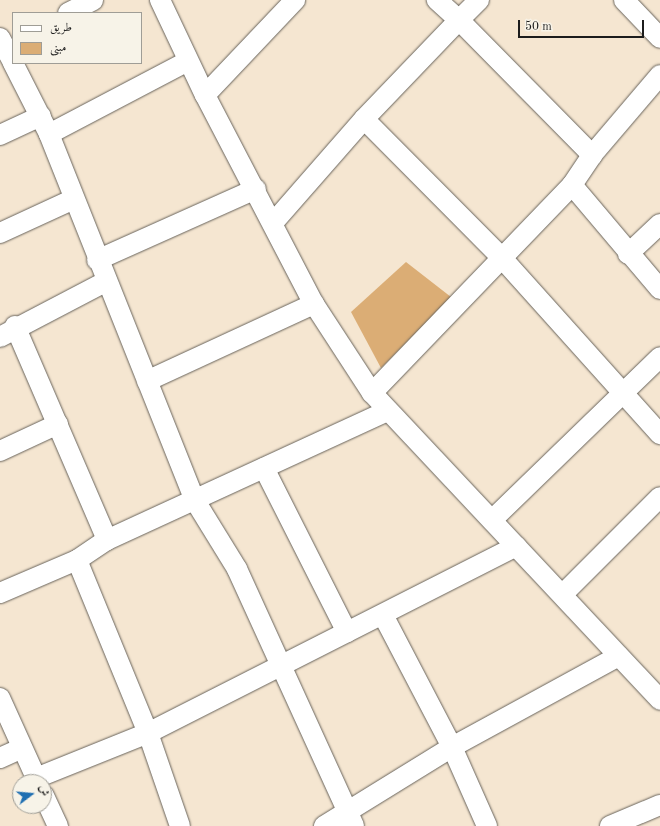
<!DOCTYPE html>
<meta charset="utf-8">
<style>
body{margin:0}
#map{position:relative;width:660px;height:826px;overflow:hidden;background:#f5e6d1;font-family:"Old Standard TT",Amiri,serif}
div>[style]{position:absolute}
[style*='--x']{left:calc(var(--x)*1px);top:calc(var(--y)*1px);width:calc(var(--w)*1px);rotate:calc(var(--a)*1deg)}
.building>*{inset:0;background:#dbad75}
.roads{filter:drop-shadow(0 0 1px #68635b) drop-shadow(0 0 1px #68635b)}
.minor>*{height:20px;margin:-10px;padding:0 10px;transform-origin:10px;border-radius:10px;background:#fff}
span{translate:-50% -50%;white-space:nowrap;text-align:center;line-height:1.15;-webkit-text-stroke:4px #f7f3e8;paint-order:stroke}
.legend{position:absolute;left:12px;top:12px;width:130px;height:52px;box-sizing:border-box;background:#f7f3e8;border:1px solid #9f9d96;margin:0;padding:5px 7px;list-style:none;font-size:12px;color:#1c1c1c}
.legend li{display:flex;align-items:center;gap:8px;height:20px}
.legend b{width:20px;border:1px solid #9f9d96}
.north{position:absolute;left:12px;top:774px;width:40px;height:40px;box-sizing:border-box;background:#f7f3e8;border:1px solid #9f9d96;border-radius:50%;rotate:74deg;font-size:11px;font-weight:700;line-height:16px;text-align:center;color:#1c1c1c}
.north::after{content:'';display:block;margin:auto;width:14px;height:18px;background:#1f6fb2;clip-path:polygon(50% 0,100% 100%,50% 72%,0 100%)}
.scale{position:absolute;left:518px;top:20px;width:126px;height:18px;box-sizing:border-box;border:2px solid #1c1c1c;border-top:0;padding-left:5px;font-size:12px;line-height:14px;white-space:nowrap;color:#1c1c1c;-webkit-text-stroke:3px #f7f3e8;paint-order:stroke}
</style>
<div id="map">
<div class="building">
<i style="clip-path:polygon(406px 262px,451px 297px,381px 368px,351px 312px)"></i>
</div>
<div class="roads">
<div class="minor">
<i style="--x:160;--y:0;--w:105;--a:64.7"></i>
<i style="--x:205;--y:95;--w:236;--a:62.5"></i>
<i style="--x:314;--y:304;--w:106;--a:56.9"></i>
<i style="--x:372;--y:393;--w:421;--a:46.8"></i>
<i style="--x:479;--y:0;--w:28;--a:135"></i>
<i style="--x:459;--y:20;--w:190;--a:45.4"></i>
<i style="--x:624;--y:0;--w:52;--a:46.5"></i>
<i style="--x:68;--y:13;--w:28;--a:-27"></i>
<i style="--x:0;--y:38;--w:27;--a:62"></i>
<i style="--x:13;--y:63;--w:80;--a:63.1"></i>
<i style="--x:49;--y:134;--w:393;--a:68.3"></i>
<i style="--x:194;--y:499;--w:82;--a:58.4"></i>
<i style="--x:237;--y:569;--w:282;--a:65.5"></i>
<i style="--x:205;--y:95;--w:131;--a:-46.5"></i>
<i style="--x:364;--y:119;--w:194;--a:45.2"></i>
<i style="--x:501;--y:257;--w:238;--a:48.1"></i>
<i style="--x:49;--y:134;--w:157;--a:-27.7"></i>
<i style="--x:0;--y:135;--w:45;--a:-24.9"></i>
<i style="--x:572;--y:185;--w:136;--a:49.8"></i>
<i style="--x:273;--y:223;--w:138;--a:-48.8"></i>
<i style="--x:364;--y:119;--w:137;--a:-46.2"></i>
<i style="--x:459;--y:20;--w:30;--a:-138"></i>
<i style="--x:0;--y:233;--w:81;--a:-24.7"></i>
<i style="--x:628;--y:254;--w:44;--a:-43.2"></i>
<i style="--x:97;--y:260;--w:174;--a:-24.1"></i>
<i style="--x:15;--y:326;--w:233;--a:66.7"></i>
<i style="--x:0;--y:337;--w:119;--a:-27.6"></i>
<i style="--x:147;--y:381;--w:184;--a:-24.8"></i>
<i style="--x:372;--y:393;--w:289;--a:-46.1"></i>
<i style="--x:572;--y:185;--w:36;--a:-56"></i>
<i style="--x:592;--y:155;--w:105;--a:-49.6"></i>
<i style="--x:0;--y:451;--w:64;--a:-25"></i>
<i style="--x:264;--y:468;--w:184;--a:63.2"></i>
<i style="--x:492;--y:520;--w:234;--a:-44.1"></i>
<i style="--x:77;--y:560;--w:187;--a:67.7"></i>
<i style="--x:148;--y:733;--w:98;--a:71"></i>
<i style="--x:0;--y:593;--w:84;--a:-23.2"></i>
<i style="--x:77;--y:560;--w:36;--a:-34"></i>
<i style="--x:107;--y:540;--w:309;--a:-24.7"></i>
<i style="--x:563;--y:594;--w:137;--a:-45"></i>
<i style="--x:383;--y:615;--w:149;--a:62.4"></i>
<i style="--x:452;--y:747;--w:86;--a:66.1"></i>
<i style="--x:0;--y:698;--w:92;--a:65.7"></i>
<i style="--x:0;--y:758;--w:24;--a:-24"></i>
<i style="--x:36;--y:778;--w:121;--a:-21.9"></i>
<i style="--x:148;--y:733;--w:413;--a:-26.9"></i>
<i style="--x:44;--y:796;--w:33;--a:65"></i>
<i style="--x:324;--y:826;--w:150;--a:-31.7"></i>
<i style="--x:452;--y:747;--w:190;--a:-28.6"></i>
<i style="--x:610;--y:826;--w:54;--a:-22.8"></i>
</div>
</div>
<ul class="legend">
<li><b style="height:5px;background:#fff"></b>طريق</li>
<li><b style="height:11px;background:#dbad75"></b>مبنى</li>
</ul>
<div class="north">ش</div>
<div class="scale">50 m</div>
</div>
